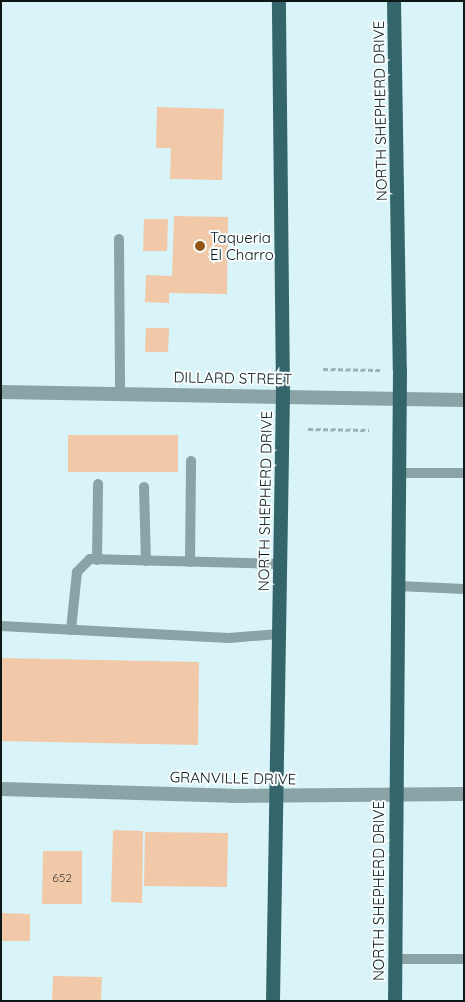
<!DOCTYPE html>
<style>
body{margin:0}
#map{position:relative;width:465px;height:1002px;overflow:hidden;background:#d8f4f8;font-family:Quicksand,sans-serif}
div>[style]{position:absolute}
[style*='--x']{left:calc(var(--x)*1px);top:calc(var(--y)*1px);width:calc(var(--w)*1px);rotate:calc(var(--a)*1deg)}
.building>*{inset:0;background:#f1c8a8}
.path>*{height:3px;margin-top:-1.5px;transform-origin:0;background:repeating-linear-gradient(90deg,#9ab0b3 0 5px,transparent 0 7.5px)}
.service>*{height:10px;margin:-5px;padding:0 5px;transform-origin:5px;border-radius:5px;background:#8aa3a6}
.minor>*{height:14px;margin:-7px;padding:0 7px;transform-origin:7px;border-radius:7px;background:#8aa3a6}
.tertiary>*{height:14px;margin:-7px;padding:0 7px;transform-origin:7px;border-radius:7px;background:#8aa3a6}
.primary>*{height:14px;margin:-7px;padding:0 7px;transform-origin:7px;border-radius:7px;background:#34656a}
.dots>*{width:14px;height:14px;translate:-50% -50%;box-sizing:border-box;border:2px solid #f7fcfd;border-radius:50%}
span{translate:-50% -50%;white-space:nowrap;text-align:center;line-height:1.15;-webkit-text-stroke:4px #f7fcfd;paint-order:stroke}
.number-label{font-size:12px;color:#46433c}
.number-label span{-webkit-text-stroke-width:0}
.street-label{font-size:15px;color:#0d1718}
.poi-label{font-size:15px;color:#0d1718}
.left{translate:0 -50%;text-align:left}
.frame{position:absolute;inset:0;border:2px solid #0d1718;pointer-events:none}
</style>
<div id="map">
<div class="building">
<i style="clip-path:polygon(157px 107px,224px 109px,222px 180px,170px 179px,171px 148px,156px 148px)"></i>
<i style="clip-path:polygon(174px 216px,228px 217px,227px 294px,169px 293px,169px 303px,145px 302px,146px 275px,172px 276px)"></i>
<i style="clip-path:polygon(144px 219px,168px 219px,167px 251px,143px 251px)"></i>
<i style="clip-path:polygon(146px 328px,169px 328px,168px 352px,145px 352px)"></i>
<i style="clip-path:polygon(68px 435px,178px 435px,178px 472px,68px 472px)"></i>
<i style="clip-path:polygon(1px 658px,199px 662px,198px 745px,1px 741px)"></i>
<i style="clip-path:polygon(113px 830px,143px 831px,142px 903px,111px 902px)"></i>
<i style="clip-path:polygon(145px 832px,228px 833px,227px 887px,144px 886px)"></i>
<i style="clip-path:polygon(43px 851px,82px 851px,82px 904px,42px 904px)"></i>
<i style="clip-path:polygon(1px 913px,30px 914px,30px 941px,1px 941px)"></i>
<i style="clip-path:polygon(53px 976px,102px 977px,101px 1001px,52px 1001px)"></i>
</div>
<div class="path">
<i style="--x:323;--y:369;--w:57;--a:1"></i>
<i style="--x:308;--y:429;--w:61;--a:0.9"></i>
</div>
<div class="service">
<i style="--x:119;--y:239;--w:154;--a:89.6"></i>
<i style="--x:398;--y:473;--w:66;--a:0"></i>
<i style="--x:144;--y:487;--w:74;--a:88.5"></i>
<i style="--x:97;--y:560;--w:76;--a:-89.2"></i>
<i style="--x:190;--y:562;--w:101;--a:-89.4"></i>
<i style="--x:398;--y:586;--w:66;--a:2.6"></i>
<i style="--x:1;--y:626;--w:228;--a:3"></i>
<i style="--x:229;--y:638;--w:50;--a:-4.6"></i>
<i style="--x:71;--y:630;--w:58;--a:-84.1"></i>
<i style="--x:77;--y:572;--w:18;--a:-45"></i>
<i style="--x:90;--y:559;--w:190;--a:1.5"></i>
<i style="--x:395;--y:959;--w:69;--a:0"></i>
</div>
<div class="minor">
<i style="--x:1;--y:789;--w:231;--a:1.7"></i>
<i style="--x:232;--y:796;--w:232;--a:-0.5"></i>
</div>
<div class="tertiary">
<i style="--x:1;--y:392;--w:463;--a:1"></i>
</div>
<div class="primary">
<i style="--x:394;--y:1;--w:369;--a:89.1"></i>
<i style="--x:400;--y:370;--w:631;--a:90.45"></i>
<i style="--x:273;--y:1001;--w:607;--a:-89.06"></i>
<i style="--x:283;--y:394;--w:393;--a:-90.6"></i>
</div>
<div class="dots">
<i style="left:200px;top:246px;background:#935619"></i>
</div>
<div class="number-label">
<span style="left:62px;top:878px">652</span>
</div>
<div class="street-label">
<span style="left:380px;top:111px;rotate:-91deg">NORTH SHEPHERD DRIVE</span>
<span style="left:233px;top:378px;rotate:1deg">DILLARD STREET</span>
<span style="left:265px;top:501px;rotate:-89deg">NORTH SHEPHERD DRIVE</span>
<span style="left:233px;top:778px;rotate:1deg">GRANVILLE DRIVE</span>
<span style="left:379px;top:891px;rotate:-90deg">NORTH SHEPHERD DRIVE</span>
</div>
<div class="poi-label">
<span class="left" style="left:210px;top:246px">Taqueria<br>El Charro</span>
</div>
<div class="frame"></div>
</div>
